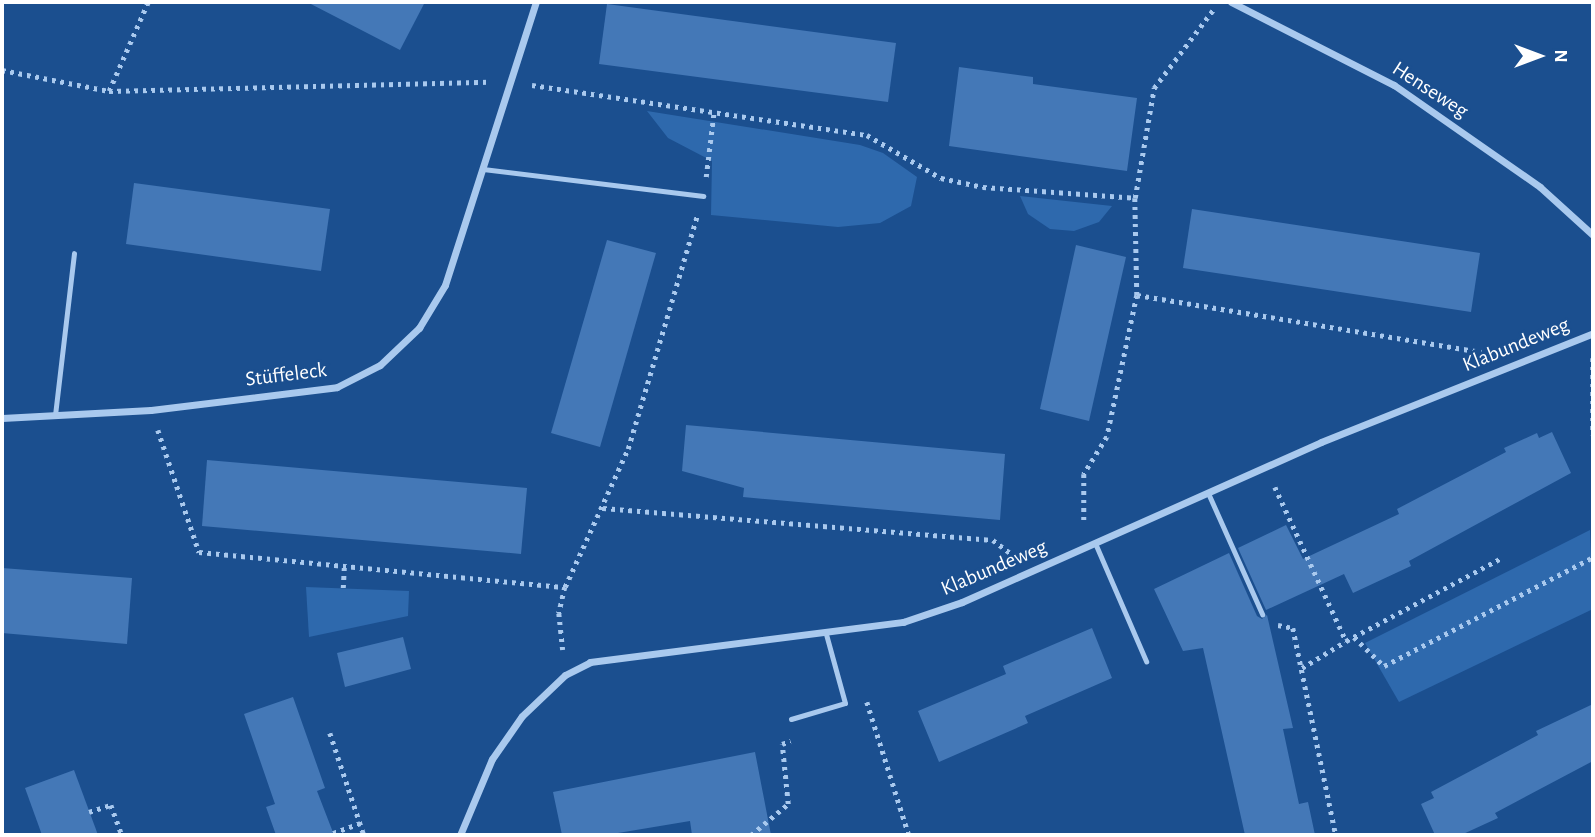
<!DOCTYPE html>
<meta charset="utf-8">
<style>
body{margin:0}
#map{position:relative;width:1595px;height:837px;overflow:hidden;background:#1b4f8f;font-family:"Alegreya Sans",sans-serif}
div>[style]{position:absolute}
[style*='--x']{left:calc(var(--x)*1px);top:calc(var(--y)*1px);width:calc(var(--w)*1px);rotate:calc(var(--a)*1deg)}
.green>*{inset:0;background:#2e69ad}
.building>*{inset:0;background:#4478b7}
.path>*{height:4.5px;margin-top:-2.25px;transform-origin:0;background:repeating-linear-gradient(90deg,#a9c9ee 0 3.5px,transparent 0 8.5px)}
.lane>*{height:5px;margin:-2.5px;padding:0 2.5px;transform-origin:2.5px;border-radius:2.5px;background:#a9c9ee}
.street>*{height:7px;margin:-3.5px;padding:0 3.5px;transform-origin:3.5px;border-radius:3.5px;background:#a9c9ee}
span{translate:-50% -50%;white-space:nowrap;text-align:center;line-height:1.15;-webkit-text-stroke:5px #1b4f8f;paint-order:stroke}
.street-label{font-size:21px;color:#fff}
.frame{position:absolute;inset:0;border:4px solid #fff;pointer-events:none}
.north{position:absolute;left:1504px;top:21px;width:70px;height:70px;-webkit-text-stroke:5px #1b4f8f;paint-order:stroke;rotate:90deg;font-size:19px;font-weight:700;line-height:28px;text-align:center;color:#fff}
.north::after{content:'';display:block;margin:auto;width:24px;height:32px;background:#fff;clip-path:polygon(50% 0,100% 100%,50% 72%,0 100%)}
</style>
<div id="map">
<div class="green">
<i style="clip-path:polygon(647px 111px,860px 145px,883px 153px,917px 177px,911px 206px,880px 223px,838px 227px,711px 215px,712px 161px,668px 138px)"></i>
<i style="clip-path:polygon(1020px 196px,1112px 206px,1099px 222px,1074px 231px,1050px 229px,1028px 214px)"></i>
<i style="clip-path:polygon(1590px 530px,1593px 609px,1399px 702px,1365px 643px)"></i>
<i style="clip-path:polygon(306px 587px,409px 591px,408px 616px,309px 637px)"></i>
</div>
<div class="building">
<i style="clip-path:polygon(307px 2px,425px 2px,400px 50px)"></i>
<i style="clip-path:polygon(607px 4px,896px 43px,888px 102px,599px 64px)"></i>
<i style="clip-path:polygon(959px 67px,1033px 77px,1033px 84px,1137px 98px,1127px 171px,949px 146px)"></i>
<i style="clip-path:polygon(134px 183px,330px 209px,321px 271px,126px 244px)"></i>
<i style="clip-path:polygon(1192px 209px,1480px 253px,1471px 312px,1183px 268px)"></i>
<i style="clip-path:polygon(607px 240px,656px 253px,600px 447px,551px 433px)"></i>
<i style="clip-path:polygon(1076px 245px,1126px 257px,1089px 421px,1040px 409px)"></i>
<i style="clip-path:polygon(686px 425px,1005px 454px,1000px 520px,743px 497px,744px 488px,682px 471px)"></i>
<i style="clip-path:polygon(1552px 432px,1571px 473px,1409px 561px,1411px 566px,1353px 593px,1344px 574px,1266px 610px,1238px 548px,1286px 525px,1303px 559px,1399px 514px,1397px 509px,1506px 452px,1504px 448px,1537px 433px,1539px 438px)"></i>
<i style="clip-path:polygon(207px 460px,527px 488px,521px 554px,202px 526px)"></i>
<i style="clip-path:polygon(1229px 553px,1257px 616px,1262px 619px,1267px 615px,1293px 728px,1283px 729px,1299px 804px,1308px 802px,1315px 835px,1245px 835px,1203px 648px,1183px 651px,1154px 589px)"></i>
<i style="clip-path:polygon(2px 568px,132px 578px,127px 644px,2px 633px)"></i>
<i style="clip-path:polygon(1092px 628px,1112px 678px,1025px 716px,1028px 723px,939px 762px,918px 711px,1006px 674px,1003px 666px)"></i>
<i style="clip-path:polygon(403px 637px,411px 669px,345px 687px,337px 653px)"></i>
<i style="clip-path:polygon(293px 697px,325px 788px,317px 791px,334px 835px,276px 835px,266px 807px,275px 804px,244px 714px)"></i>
<i style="clip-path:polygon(1593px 704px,1593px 761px,1495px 813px,1498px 818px,1461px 835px,1435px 835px,1421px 804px,1434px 798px,1431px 792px,1538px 735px,1536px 731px)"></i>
<i style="clip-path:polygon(755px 752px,771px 835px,692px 835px,690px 821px,606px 835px,562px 835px,553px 792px)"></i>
<i style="clip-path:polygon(74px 770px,98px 835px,42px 835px,25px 788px)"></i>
</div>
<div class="path">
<i style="--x:2;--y:70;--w:109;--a:11.1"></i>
<i style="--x:109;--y:91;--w:380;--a:-1.4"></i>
<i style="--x:532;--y:85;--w:339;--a:8.5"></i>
<i style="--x:867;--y:135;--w:86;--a:30.2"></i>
<i style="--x:941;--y:178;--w:43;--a:12.1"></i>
<i style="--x:983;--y:187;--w:152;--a:4.1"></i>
<i style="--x:1135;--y:198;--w:97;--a:88.8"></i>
<i style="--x:1137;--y:295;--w:145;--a:101.9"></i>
<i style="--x:1107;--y:437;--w:44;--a:121.9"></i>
<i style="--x:1084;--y:474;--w:48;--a:90"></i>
<i style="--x:109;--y:91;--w:97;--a:-66.3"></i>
<i style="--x:706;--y:177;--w:66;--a:-83.1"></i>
<i style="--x:1135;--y:198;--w:112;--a:-80.2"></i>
<i style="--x:1154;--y:88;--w:98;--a:-52.9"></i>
<i style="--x:1137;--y:295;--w:349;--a:9.4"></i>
<i style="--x:1593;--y:358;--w:77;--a:90"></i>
<i style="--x:158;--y:430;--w:129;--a:71.4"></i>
<i style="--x:199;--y:552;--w:368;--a:5.5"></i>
<i style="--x:565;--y:587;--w:27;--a:103"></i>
<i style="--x:559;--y:613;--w:37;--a:84"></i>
<i style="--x:1275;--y:487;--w:170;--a:65.2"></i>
<i style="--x:1346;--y:641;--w:178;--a:-28.1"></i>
<i style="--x:603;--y:508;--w:391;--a:4.7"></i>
<i style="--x:993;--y:540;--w:25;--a:37"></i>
<i style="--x:565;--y:587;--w:152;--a:-65.5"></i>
<i style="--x:628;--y:449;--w:243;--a:-73.5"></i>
<i style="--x:343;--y:588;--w:22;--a:-87"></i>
<i style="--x:1278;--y:625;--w:15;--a:11"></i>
<i style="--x:1293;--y:628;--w:211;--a:78.3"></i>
<i style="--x:1354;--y:637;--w:42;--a:44"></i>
<i style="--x:1384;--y:666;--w:236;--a:-27.5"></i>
<i style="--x:1302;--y:668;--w:52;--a:-31.5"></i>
<i style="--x:867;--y:702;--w:139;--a:72.5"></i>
<i style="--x:330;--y:733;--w:108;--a:71.6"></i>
<i style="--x:89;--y:812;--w:23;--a:-18"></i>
<i style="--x:111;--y:805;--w:32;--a:70"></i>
<i style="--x:333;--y:833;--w:29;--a:-20"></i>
<i style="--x:751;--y:835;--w:48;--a:-40"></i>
<i style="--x:788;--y:804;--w:60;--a:-95.7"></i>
<i style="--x:782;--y:744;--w:9;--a:-18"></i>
</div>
<div class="lane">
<i style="--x:483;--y:169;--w:222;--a:7"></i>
<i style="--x:55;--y:415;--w:163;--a:-83.3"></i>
<i style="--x:1208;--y:493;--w:133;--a:65.9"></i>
<i style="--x:1095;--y:543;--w:129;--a:66.6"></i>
<i style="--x:791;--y:719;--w:56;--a:-16.5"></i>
<i style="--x:845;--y:703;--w:72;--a:-105.4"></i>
</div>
<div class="street">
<i style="--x:1231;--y:2;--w:183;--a:27"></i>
<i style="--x:1394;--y:85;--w:178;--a:34.9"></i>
<i style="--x:1540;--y:187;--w:72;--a:42.2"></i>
<i style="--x:2;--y:418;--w:149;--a:-3.1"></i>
<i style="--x:151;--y:410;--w:187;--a:-7"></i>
<i style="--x:337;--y:387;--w:48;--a:-27.1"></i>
<i style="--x:380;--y:365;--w:54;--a:-43.5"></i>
<i style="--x:419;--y:328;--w:50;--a:-58.8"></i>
<i style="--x:445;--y:285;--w:297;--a:-72.2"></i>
<i style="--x:460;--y:835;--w:82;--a:-67.2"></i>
<i style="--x:492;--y:759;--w:52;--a:-55.1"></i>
<i style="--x:522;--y:716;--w:59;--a:-43.6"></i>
<i style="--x:565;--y:675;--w:28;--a:-27"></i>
<i style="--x:590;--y:662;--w:316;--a:-7.3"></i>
<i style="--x:903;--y:622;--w:62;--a:-18.7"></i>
<i style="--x:962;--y:602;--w:393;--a:-24"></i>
<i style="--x:1321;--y:442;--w:293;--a:-21.8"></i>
</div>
<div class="street-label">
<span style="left:1430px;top:90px;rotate:33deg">Henseweg</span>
<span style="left:1516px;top:345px;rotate:-22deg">Klabundeweg</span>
<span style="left:286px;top:375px;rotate:-7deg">Stüffeleck</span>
<span style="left:994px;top:568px;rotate:-23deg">Klabundeweg</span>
</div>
<div class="frame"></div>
<div class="north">N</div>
</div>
